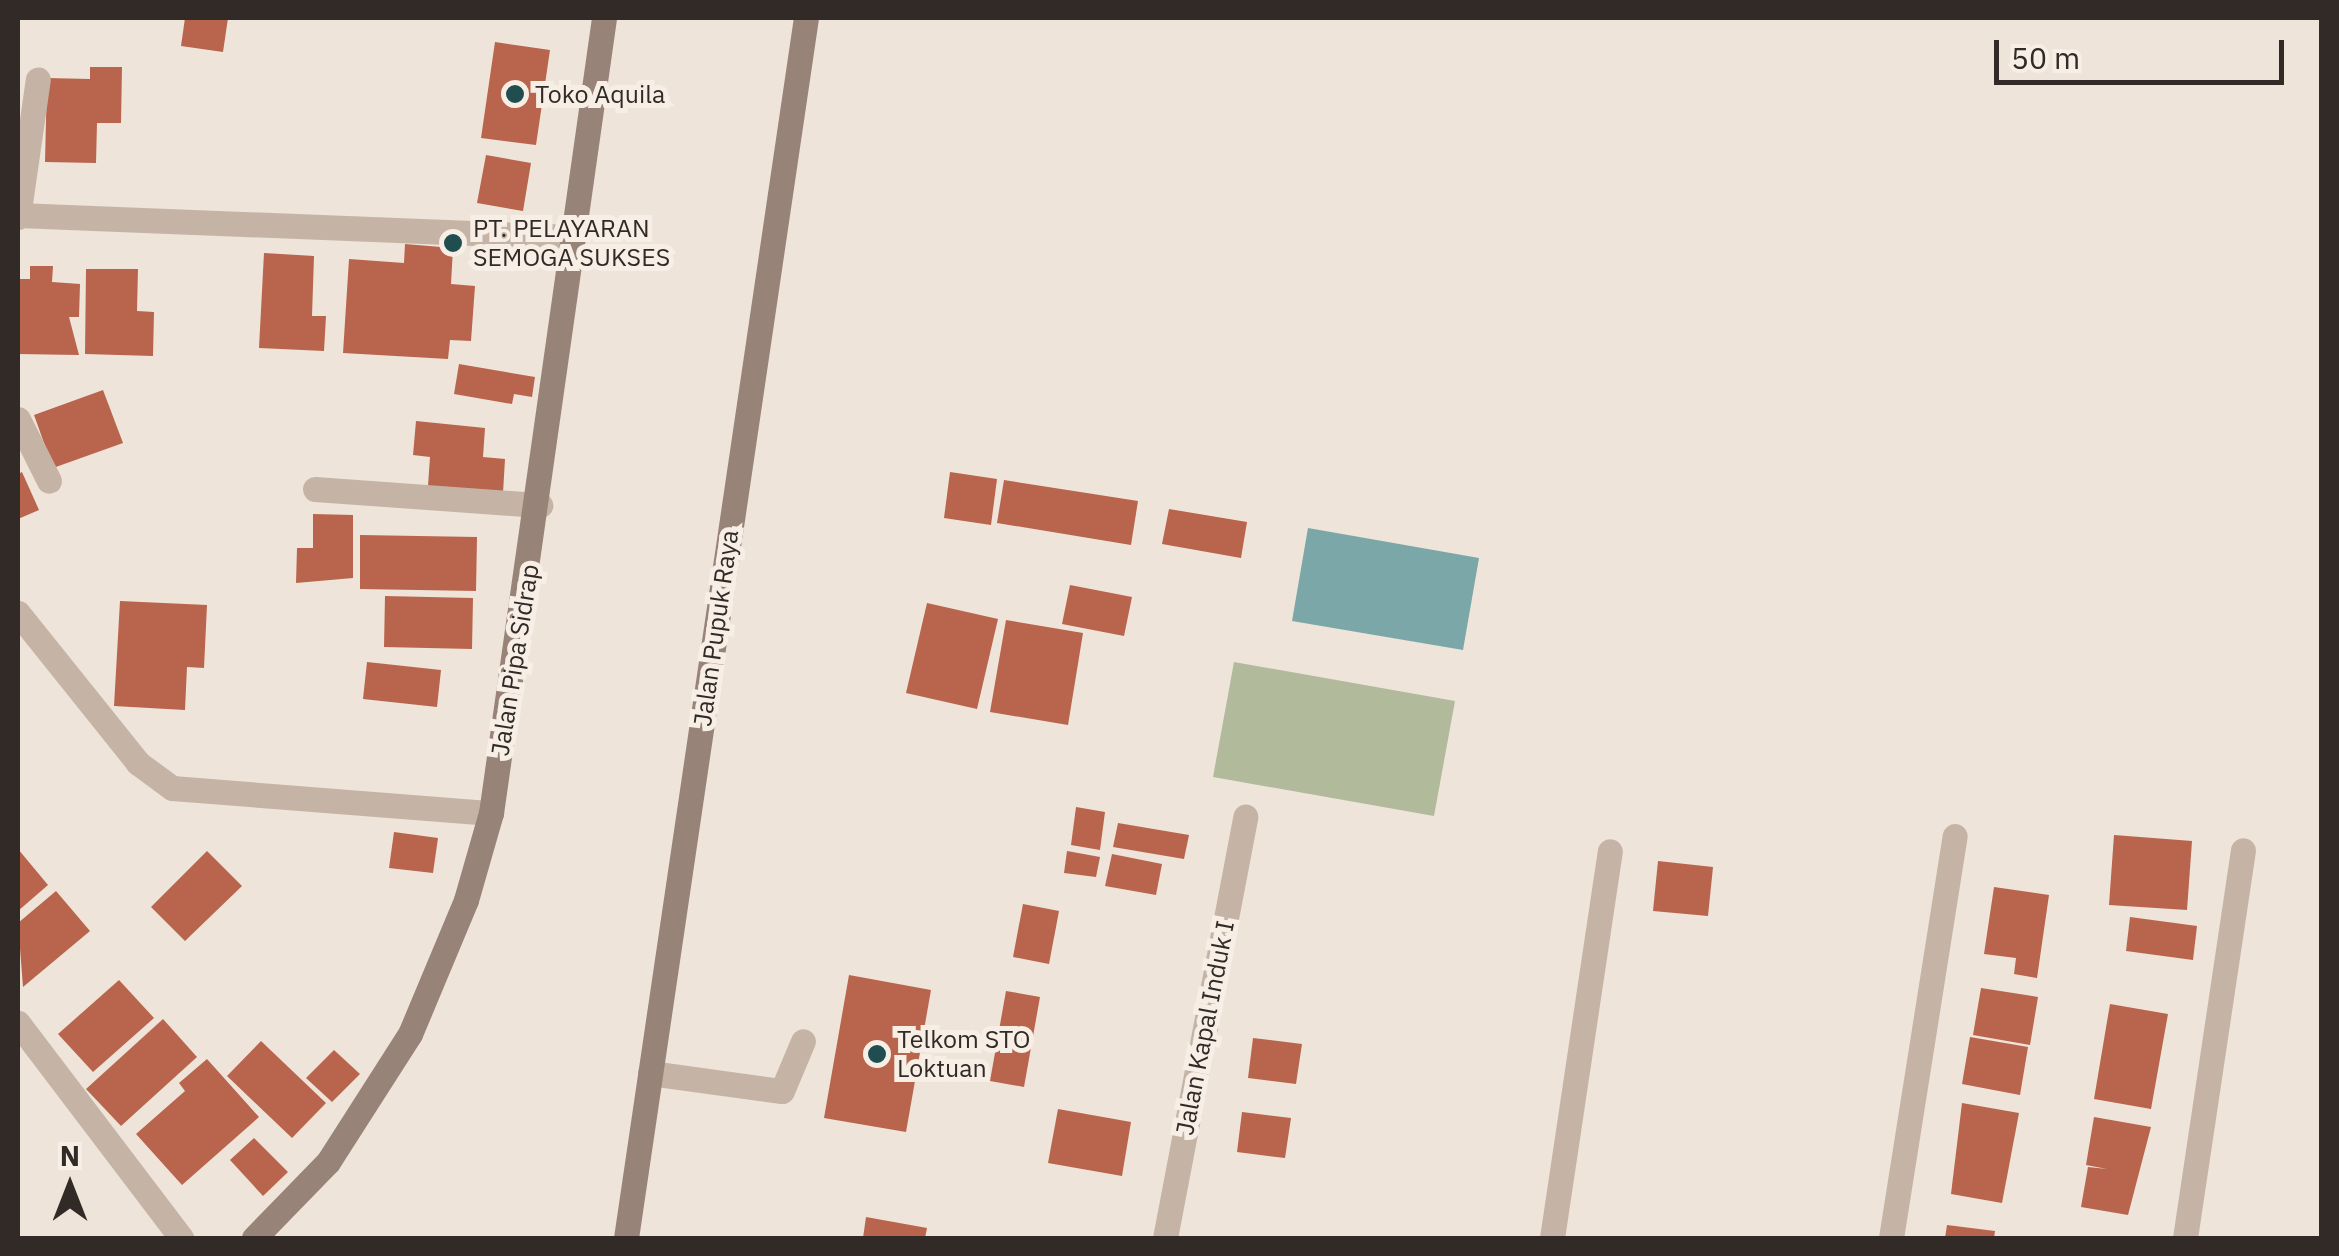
<!DOCTYPE html>
<style>
body{margin:0}
#map{position:relative;width:2339px;height:1256px;overflow:hidden;background:#eee4d9;font-family:"IBM Plex Sans",sans-serif}
div>[style]{position:absolute}
[style*='--x']{left:calc(var(--x)*1px);top:calc(var(--y)*1px);width:calc(var(--w)*1px);rotate:calc(var(--a)*1deg)}
.green>*{inset:0;background:#b1bb9b}
.water>*{inset:0;background:#7ba7a8}
.building>*{inset:0;background:#b9644c}
.street>*{height:25px;margin:-12.5px;padding:0 12.5px;transform-origin:12.5px;border-radius:12.5px;background:#c5b4a6}
.secondary>*{height:25px;margin:-12.5px;padding:0 12.5px;transform-origin:12.5px;border-radius:12.5px;background:#988378}
.dots>*{width:28px;height:28px;translate:-50% -50%;box-sizing:border-box;border:5px solid #f7eee5;border-radius:50%}
span{translate:-50% -50%;white-space:nowrap;text-align:center;line-height:1.15;-webkit-text-stroke:10px #f7eee5;paint-order:stroke}
.poi-label{font-size:25px;color:#322a26}
.left{translate:0 -50%;text-align:left}
.street-label{font-size:25px;color:#322a26}
.frame{position:absolute;inset:0;border:20px solid #322a26;pointer-events:none}
.north{position:absolute;left:20px;top:1136px;width:100px;height:100px;-webkit-text-stroke:8px #f7eee5;paint-order:stroke;rotate:0deg;font-size:28px;font-weight:700;line-height:40px;text-align:center;color:#322a26}
.north::after{content:'';display:block;margin:auto;width:35px;height:45px;background:#322a26;clip-path:polygon(50% 0,100% 100%,50% 72%,0 100%)}
.scale{position:absolute;left:1994px;top:40px;width:290px;height:45px;box-sizing:border-box;border:5px solid #322a26;border-top:0;padding-left:12px;font-size:30px;line-height:35px;white-space:nowrap;color:#322a26;-webkit-text-stroke:8px #f7eee5;paint-order:stroke}
</style>
<div id="map">
<div class="green">
<i style="clip-path:polygon(1234px 662px,1455px 701px,1434px 816px,1213px 777px)"></i>
</div>
<div class="water">
<i style="clip-path:polygon(1308px 528px,1479px 558px,1463px 650px,1292px 621px)"></i>
</div>
<div class="building">
<i style="clip-path:polygon(185px 18px,228px 18px,223px 52px,181px 46px)"></i>
<i style="clip-path:polygon(495px 42px,550px 50px,536px 145px,481px 138px)"></i>
<i style="clip-path:polygon(90px 67px,122px 67px,121px 123px,97px 123px,96px 163px,45px 162px,47px 78px,90px 79px)"></i>
<i style="clip-path:polygon(486px 155px,531px 163px,523px 211px,477px 203px)"></i>
<i style="clip-path:polygon(405px 244px,453px 248px,451px 284px,475px 286px,471px 341px,450px 340px,448px 359px,343px 353px,349px 259px,404px 263px)"></i>
<i style="clip-path:polygon(264px 253px,314px 256px,312px 316px,326px 316px,324px 351px,259px 348px)"></i>
<i style="clip-path:polygon(30px 266px,53px 266px,52px 282px,80px 284px,79px 317px,69px 317px,79px 355px,18px 354px,18px 279px,30px 279px)"></i>
<i style="clip-path:polygon(86px 269px,138px 269px,137px 311px,154px 312px,153px 356px,85px 354px)"></i>
<i style="clip-path:polygon(459px 364px,535px 377px,532px 397px,514px 394px,512px 404px,454px 394px)"></i>
<i style="clip-path:polygon(103px 390px,123px 443px,53px 468px,34px 415px)"></i>
<i style="clip-path:polygon(416px 421px,485px 428px,483px 457px,505px 459px,503px 493px,428px 486px,430px 457px,413px 455px)"></i>
<i style="clip-path:polygon(22px 472px,39px 510px,18px 519px,18px 474px)"></i>
<i style="clip-path:polygon(950px 472px,997px 479px,991px 525px,944px 518px)"></i>
<i style="clip-path:polygon(1004px 480px,1138px 501px,1131px 545px,997px 523px)"></i>
<i style="clip-path:polygon(1169px 509px,1247px 522px,1241px 558px,1162px 544px)"></i>
<i style="clip-path:polygon(313px 514px,353px 515px,353px 578px,296px 583px,297px 548px,313px 548px)"></i>
<i style="clip-path:polygon(360px 535px,477px 537px,476px 591px,360px 589px)"></i>
<i style="clip-path:polygon(1070px 585px,1132px 597px,1124px 636px,1062px 624px)"></i>
<i style="clip-path:polygon(385px 596px,473px 598px,472px 649px,384px 647px)"></i>
<i style="clip-path:polygon(120px 601px,207px 605px,204px 668px,187px 667px,185px 710px,114px 706px)"></i>
<i style="clip-path:polygon(927px 603px,998px 619px,977px 709px,906px 693px)"></i>
<i style="clip-path:polygon(1006px 620px,1083px 633px,1068px 725px,990px 712px)"></i>
<i style="clip-path:polygon(367px 662px,441px 670px,437px 707px,363px 699px)"></i>
<i style="clip-path:polygon(1076px 807px,1105px 812px,1100px 850px,1071px 845px)"></i>
<i style="clip-path:polygon(1118px 823px,1189px 835px,1184px 859px,1113px 847px)"></i>
<i style="clip-path:polygon(394px 832px,438px 838px,433px 873px,389px 868px)"></i>
<i style="clip-path:polygon(2114px 835px,2192px 841px,2187px 910px,2109px 905px)"></i>
<i style="clip-path:polygon(18px 849px,48px 885px,18px 911px)"></i>
<i style="clip-path:polygon(207px 851px,242px 886px,185px 941px,151px 907px)"></i>
<i style="clip-path:polygon(1067px 851px,1100px 857px,1096px 877px,1064px 873px)"></i>
<i style="clip-path:polygon(1112px 854px,1162px 864px,1156px 895px,1105px 886px)"></i>
<i style="clip-path:polygon(1658px 861px,1713px 867px,1708px 916px,1653px 911px)"></i>
<i style="clip-path:polygon(1994px 887px,2049px 895px,2037px 978px,2014px 974px,2016px 958px,1984px 954px)"></i>
<i style="clip-path:polygon(56px 891px,90px 931px,23px 987px,18px 923px)"></i>
<i style="clip-path:polygon(1023px 904px,1059px 911px,1049px 964px,1013px 957px)"></i>
<i style="clip-path:polygon(2130px 917px,2197px 926px,2193px 960px,2126px 951px)"></i>
<i style="clip-path:polygon(849px 975px,931px 990px,906px 1132px,824px 1118px)"></i>
<i style="clip-path:polygon(119px 980px,154px 1018px,93px 1072px,58px 1034px)"></i>
<i style="clip-path:polygon(1981px 988px,2038px 997px,2030px 1045px,1973px 1035px)"></i>
<i style="clip-path:polygon(1006px 991px,1040px 997px,1024px 1087px,990px 1081px)"></i>
<i style="clip-path:polygon(2110px 1004px,2168px 1014px,2151px 1109px,2094px 1099px)"></i>
<i style="clip-path:polygon(163px 1019px,197px 1057px,121px 1126px,86px 1089px)"></i>
<i style="clip-path:polygon(1970px 1037px,2028px 1047px,2020px 1095px,1962px 1084px)"></i>
<i style="clip-path:polygon(1253px 1038px,1302px 1044px,1296px 1084px,1248px 1078px)"></i>
<i style="clip-path:polygon(261px 1041px,326px 1103px,292px 1138px,227px 1076px)"></i>
<i style="clip-path:polygon(334px 1050px,360px 1074px,332px 1102px,306px 1078px)"></i>
<i style="clip-path:polygon(207px 1059px,259px 1117px,182px 1185px,136px 1134px,185px 1091px,179px 1083px)"></i>
<i style="clip-path:polygon(1962px 1103px,2019px 1113px,2002px 1203px,1951px 1194px)"></i>
<i style="clip-path:polygon(1058px 1109px,1131px 1122px,1122px 1176px,1048px 1163px)"></i>
<i style="clip-path:polygon(1242px 1112px,1291px 1118px,1285px 1158px,1237px 1152px)"></i>
<i style="clip-path:polygon(2094px 1117px,2151px 1127px,2128px 1215px,2081px 1207px,2088px 1167px,2107px 1169px,2086px 1165px)"></i>
<i style="clip-path:polygon(254px 1138px,288px 1172px,263px 1196px,230px 1160px)"></i>
<i style="clip-path:polygon(866px 1217px,927px 1228px,925px 1238px,863px 1238px)"></i>
<i style="clip-path:polygon(1947px 1225px,1995px 1231px,1994px 1238px,1945px 1238px)"></i>
</div>
<div class="street">
<i style="--x:18;--y:215;--w:556;--a:2.27"></i>
<i style="--x:18;--y:217;--w:139;--a:-81.8"></i>
<i style="--x:18;--y:419;--w:69;--a:63.4"></i>
<i style="--x:315;--y:489;--w:226;--a:4.1"></i>
<i style="--x:18;--y:613;--w:192;--a:51.3"></i>
<i style="--x:138;--y:763;--w:42;--a:36.3"></i>
<i style="--x:172;--y:788;--w:320;--a:4.5"></i>
<i style="--x:18;--y:1023;--w:270;--a:52.8"></i>
<i style="--x:650;--y:1073;--w:133;--a:7.8"></i>
<i style="--x:782;--y:1091;--w:54;--a:-67.2"></i>
<i style="--x:1165;--y:1238;--w:429;--a:-79.2"></i>
<i style="--x:1552;--y:1238;--w:391;--a:-81.5"></i>
<i style="--x:1891;--y:1238;--w:407;--a:-81"></i>
<i style="--x:2185;--y:1238;--w:392;--a:-81.5"></i>
</div>
<div class="secondary">
<i style="--x:254;--y:1238;--w:106;--a:-45.8"></i>
<i style="--x:328;--y:1162;--w:152;--a:-57.4"></i>
<i style="--x:410;--y:1034;--w:145;--a:-67.3"></i>
<i style="--x:466;--y:900;--w:91;--a:-74"></i>
<i style="--x:491;--y:813;--w:803;--a:-81.91"></i>
<i style="--x:626;--y:1238;--w:1233;--a:-81.61"></i>
</div>
<div class="dots">
<i style="left:515px;top:94px;background:#204d4f"></i>
<i style="left:453px;top:243px;background:#204d4f"></i>
<i style="left:877px;top:1054px;background:#204d4f"></i>
</div>
<div class="poi-label">
<span class="left" style="left:535px;top:94px">Toko Aquila</span>
<span class="left" style="left:473px;top:243px">PT. PELAYARAN<br>SEMOGA SUKSES</span>
<span class="left" style="left:897px;top:1054px">Telkom STO<br>Loktuan</span>
</div>
<div class="street-label">
<span style="left:716px;top:628px;rotate:-82deg">Jalan Pupuk Raya</span>
<span style="left:515px;top:660px;rotate:-81deg">Jalan Pipa Sidrap</span>
<span style="left:1205px;top:1028px;rotate:-79deg">Jalan Kapal Induk I</span>
</div>
<div class="frame"></div>
<div class="north">N</div>
<div class="scale">50 m</div>
</div>
